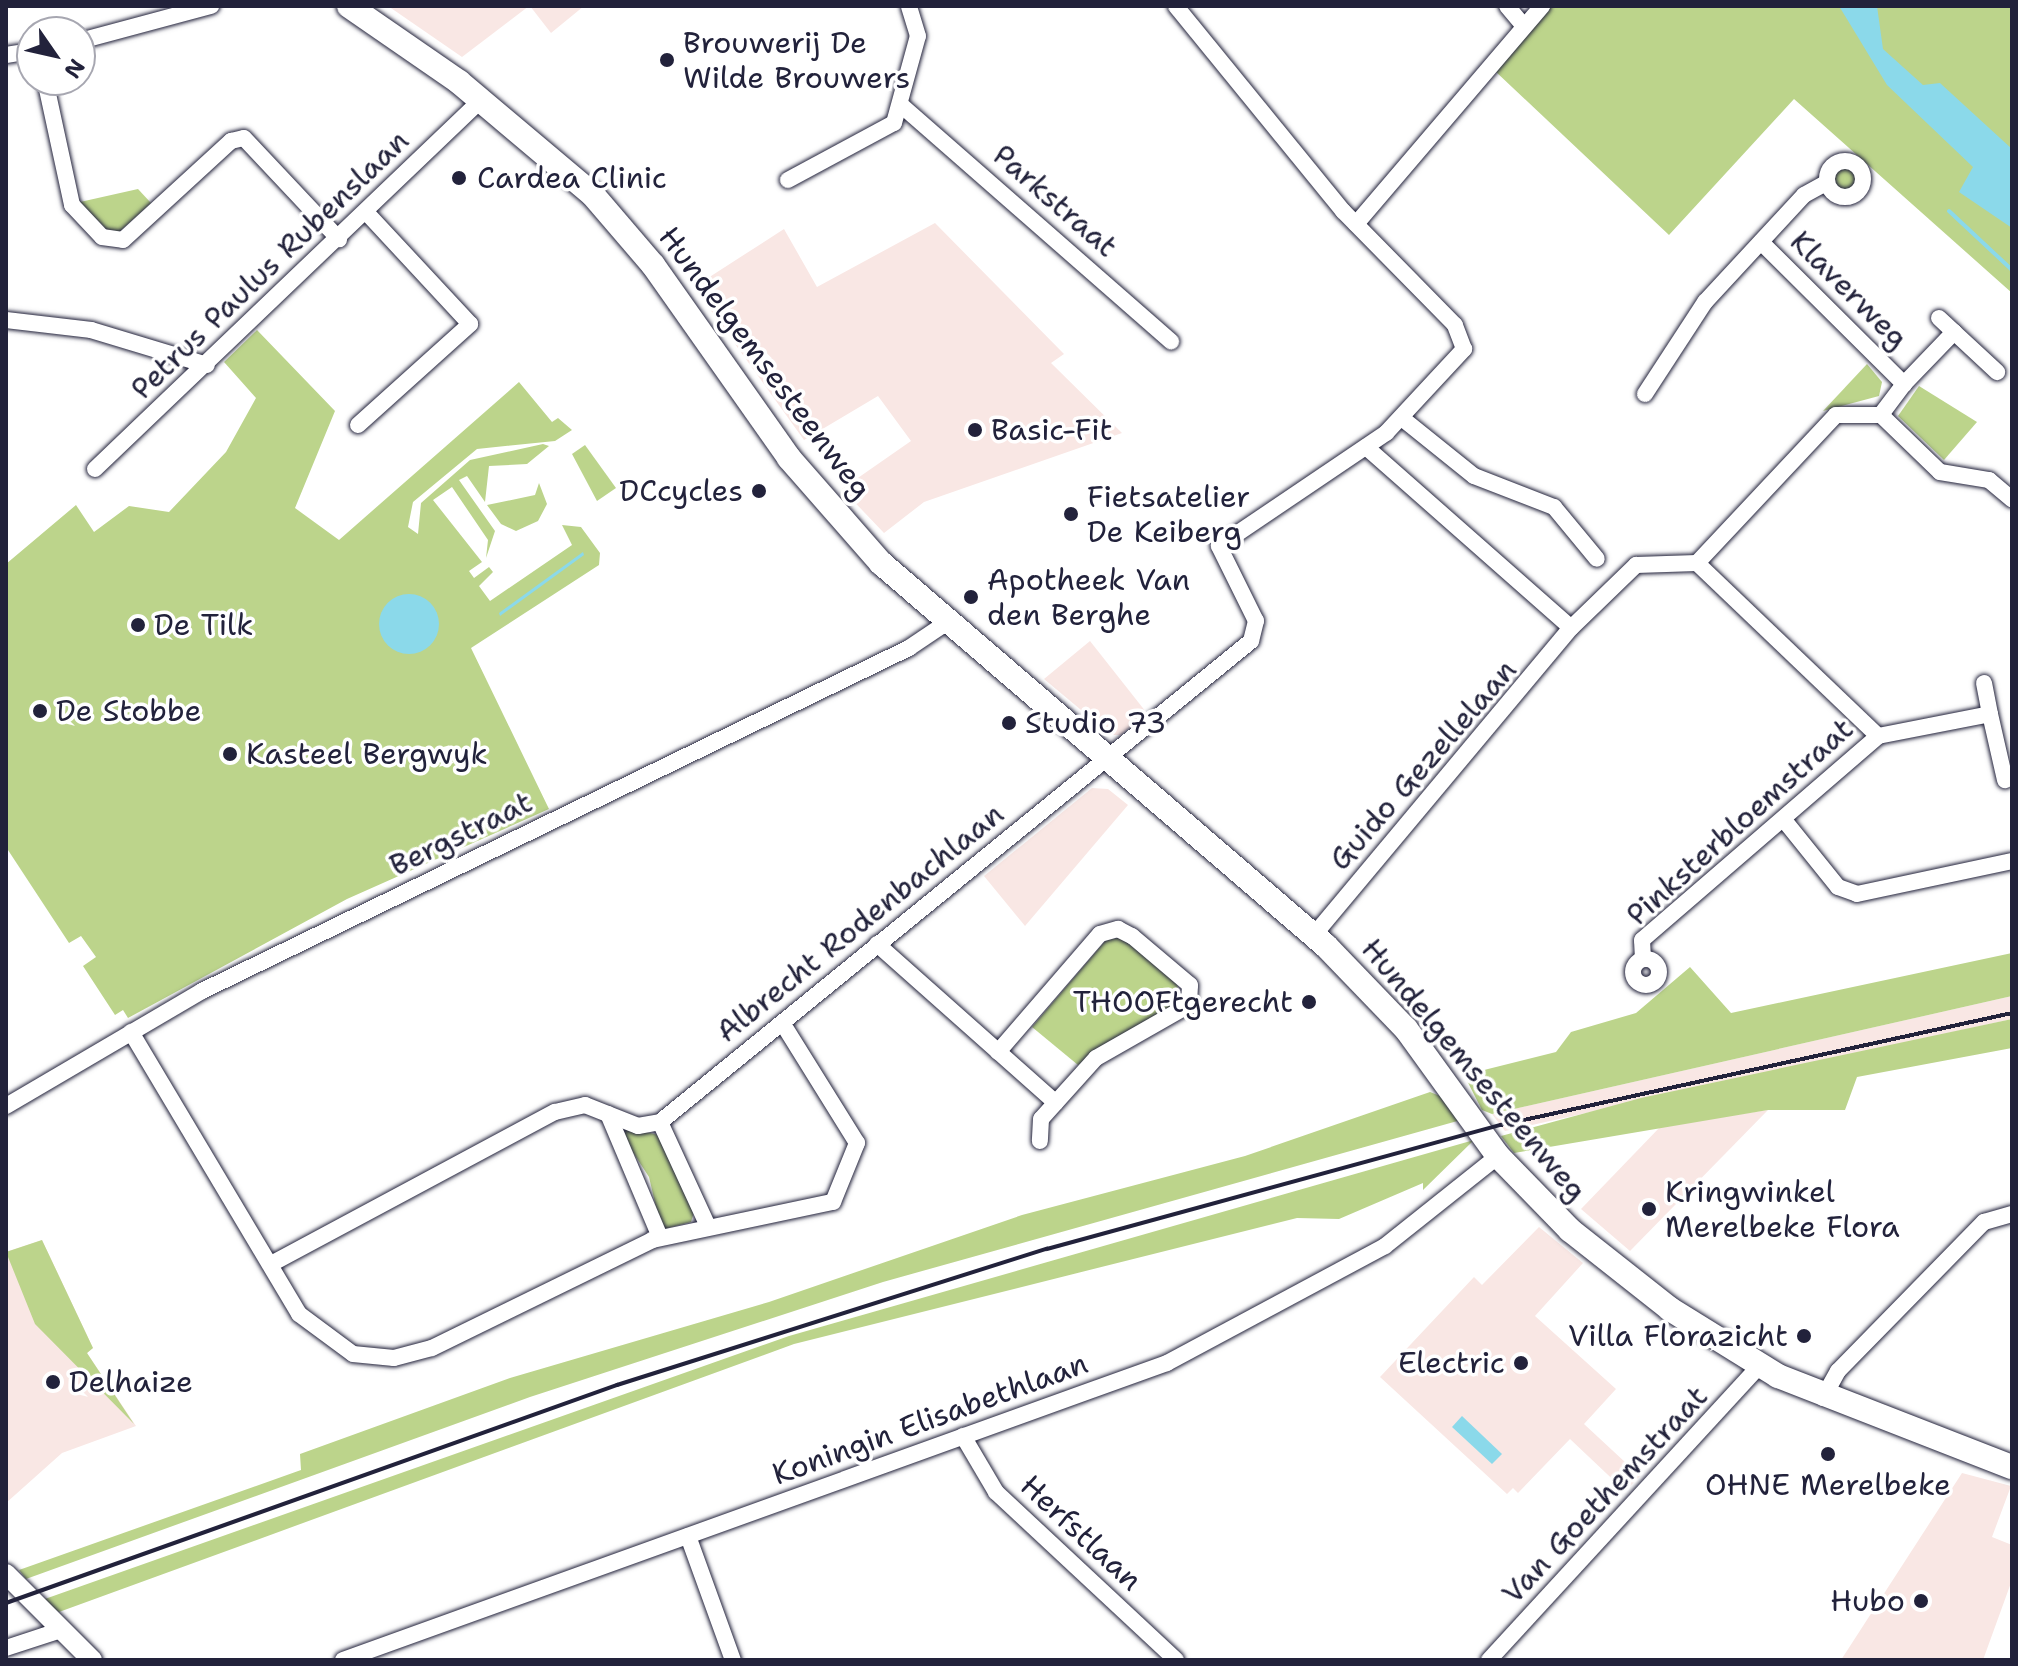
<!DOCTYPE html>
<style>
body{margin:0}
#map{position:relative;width:2018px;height:1666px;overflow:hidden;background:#fff;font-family:"Shantell Sans",sans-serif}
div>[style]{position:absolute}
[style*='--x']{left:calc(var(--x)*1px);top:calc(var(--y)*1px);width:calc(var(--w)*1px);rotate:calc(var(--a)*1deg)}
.built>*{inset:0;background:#f9e7e4}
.green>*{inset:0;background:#bcd48b}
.round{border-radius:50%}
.water>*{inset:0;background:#8bd9ea}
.stream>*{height:4px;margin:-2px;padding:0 2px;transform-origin:2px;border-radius:2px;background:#8bd9ea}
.roads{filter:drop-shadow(0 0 2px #22223b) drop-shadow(0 0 2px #22223b)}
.minor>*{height:16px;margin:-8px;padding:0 8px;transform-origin:8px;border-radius:8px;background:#fff}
.minor>.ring{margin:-8px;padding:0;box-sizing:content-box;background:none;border:16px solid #fff;border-radius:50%}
.tertiary>*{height:20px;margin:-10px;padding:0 10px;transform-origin:10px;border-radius:10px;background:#fff}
.secondary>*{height:24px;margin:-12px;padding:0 12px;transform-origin:12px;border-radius:12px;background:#fff}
.rail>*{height:4px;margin:-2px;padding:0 2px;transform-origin:2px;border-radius:2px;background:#22223b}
.dots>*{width:22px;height:22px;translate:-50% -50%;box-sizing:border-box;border:4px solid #fff;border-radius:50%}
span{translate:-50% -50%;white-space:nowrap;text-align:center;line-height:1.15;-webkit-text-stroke:7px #fff;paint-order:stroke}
.poi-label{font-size:30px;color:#22223b}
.left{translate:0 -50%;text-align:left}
.right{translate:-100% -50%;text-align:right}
.street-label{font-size:30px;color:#22223b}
.frame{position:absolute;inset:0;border:8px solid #22223b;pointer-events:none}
.north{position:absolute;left:16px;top:16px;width:80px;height:80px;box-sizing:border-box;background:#fff;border:2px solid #a7a7b1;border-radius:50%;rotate:124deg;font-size:22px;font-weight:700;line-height:32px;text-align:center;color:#22223b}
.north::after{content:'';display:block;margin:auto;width:28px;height:36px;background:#22223b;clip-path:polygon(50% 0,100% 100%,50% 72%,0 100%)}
</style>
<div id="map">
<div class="built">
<i style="clip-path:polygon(388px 6px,529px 6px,462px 57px)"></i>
<i style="clip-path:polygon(530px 6px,584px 6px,551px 33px)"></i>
<i style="clip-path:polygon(935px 223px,1064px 354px,1051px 363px,1122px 433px,924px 502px,884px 533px,842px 489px,911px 441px,878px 396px,804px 440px,694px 287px,784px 229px,817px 287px)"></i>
<i style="clip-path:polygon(1090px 641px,1146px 712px,1121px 735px,1111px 735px,1044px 679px)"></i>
<i style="clip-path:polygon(1092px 788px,1108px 789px,1128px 805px,1025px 926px,984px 876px)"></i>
<i style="clip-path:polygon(2012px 996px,2012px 1019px,1505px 1131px,1492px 1114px)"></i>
<i style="clip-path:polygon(1768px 1110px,1630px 1251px,1581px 1209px,1661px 1126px)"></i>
<i style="clip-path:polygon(1539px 1227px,1583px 1263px,1535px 1316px,1616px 1389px,1584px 1424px,1640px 1476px,1625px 1491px,1570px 1439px,1518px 1493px,1513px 1488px,1507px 1494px,1380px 1377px,1474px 1277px,1482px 1285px)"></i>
<i style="clip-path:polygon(42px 1240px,93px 1348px,87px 1353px,136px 1426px,62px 1453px,6px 1503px,6px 1252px)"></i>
<i style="clip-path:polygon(1962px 1473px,2011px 1486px,1992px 1537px,2012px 1545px,2012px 1580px,1983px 1660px,1841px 1660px)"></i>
</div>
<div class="green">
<i style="clip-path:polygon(1551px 6px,2012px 6px,2012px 293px,1794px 99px,1669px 235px,1495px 71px)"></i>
<i class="round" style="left:1833px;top:167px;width:24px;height:24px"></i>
<i style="clip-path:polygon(138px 189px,151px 203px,119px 232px,107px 230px,80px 202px)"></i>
<i style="clip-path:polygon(257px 330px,335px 411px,295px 508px,339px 540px,519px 382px,552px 422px,558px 418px,572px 430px,555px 441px,477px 449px,413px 502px,408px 527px,418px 534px,421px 503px,470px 460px,543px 444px,549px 446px,527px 464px,489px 466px,485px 502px,467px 476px,459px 480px,495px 531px,486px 558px,488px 540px,452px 487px,433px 500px,482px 562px,469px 571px,474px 578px,489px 567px,493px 572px,479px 586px,490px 601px,572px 545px,562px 525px,581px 527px,600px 553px,599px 565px,471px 648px,549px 809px,347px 899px,128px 1018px,123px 1010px,115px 1015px,83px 966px,96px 957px,81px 936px,69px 943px,6px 847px,6px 564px,76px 505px,94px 532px,129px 506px,169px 512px,226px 452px,256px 398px,224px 362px)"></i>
<i style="clip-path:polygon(1867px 364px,1882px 382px,1879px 396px,1823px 411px)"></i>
<i style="clip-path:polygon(1919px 386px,1977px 422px,1944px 460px,1898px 416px)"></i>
<i style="clip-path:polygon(585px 445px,616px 488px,597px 501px,572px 454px)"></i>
<i style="clip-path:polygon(539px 483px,547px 504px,538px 521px,516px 531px,501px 524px,487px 505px,535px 495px)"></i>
<i style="clip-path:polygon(1124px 937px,1177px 981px,1179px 1001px,1078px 1065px,1032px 1027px,1106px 940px)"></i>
<i style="clip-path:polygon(2012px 953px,2012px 996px,1492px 1114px,1482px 1110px,1464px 1075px,1556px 1052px,1571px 1032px,1636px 1013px,1690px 967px,1731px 1013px)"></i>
<i style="clip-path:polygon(2012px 1019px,2012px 1048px,1857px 1077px,1845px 1110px,1768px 1110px,1514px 1153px,1501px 1136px,1641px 1098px)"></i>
<i style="clip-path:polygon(1430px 1092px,1445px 1098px,1461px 1120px,883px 1282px,530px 1397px,26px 1579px,19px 1570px,301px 1470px,300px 1454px,510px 1378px,769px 1302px,1022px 1215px,1245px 1156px)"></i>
<i style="clip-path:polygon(627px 1127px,658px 1135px,695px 1209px,691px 1222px,664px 1229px,660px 1224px,649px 1177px,623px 1137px)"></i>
<i style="clip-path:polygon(1474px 1140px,1423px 1190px,1423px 1183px,1339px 1219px,1297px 1218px,794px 1344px,59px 1612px,42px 1600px,789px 1336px)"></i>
<i style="clip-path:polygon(42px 1240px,93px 1348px,87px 1353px,134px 1424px,35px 1324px,6px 1252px)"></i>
</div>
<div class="water">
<i style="clip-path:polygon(1839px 6px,1877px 6px,1883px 49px,1923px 85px,1940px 83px,2012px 149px,2012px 228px,1959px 192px,1973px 167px,1887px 85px)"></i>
<i style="clip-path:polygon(583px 552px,584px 555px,500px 616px,499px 613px)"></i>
<i class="round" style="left:379px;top:594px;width:60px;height:60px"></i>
<i style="clip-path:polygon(1462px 1416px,1502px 1454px,1492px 1464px,1452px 1427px)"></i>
</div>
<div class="stream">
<i style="--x:1949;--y:211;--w:86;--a:43.1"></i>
</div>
<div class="roads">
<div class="minor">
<i style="--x:1507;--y:6;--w:26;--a:50"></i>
<i style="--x:80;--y:41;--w:136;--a:-15"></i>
<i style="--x:6;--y:55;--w:26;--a:-9"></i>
<i style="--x:45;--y:80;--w:128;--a:77.8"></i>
<i style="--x:72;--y:205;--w:44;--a:46.8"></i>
<i style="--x:102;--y:237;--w:21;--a:8"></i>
<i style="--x:123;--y:240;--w:147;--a:-42.5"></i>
<i style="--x:231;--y:141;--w:13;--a:-13"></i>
<i style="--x:244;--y:138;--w:139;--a:46.8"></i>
<i style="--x:901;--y:105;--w:359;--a:41.2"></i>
<i class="ring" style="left:1827px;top:161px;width:20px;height:20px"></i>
<i style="--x:788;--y:180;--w:120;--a:-28.3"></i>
<i style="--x:894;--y:123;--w:90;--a:-74.6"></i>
<i style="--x:918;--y:36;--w:31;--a:-107"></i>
<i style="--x:1356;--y:224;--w:287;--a:-49.5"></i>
<i style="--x:1761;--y:242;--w:202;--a:44.8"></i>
<i style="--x:1904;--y:384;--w:39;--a:127"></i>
<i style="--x:1939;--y:318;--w:21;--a:43"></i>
<i style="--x:6;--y:320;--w:86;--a:6.7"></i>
<i style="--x:91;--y:330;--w:121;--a:16.8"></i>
<i style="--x:1904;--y:384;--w:72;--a:-46.1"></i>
<i style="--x:1954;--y:332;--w:59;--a:42.9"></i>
<i style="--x:1645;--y:394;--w:110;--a:-56.9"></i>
<i style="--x:1705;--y:302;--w:146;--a:-47.2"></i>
<i style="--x:1804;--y:195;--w:26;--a:-29"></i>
<i style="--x:1403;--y:419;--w:91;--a:38.8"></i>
<i style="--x:1474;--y:476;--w:86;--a:21.2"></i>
<i style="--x:1554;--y:507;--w:67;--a:50.4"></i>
<i style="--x:358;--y:425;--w:151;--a:-42"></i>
<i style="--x:470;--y:324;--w:151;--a:-132.9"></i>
<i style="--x:1366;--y:447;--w:273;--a:41.4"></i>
<i style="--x:1571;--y:628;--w:91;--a:-44.1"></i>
<i style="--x:1636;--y:565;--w:61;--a:-1.9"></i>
<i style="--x:95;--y:469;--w:534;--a:-43.71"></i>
<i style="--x:1697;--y:563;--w:203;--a:-46.8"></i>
<i style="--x:1836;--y:415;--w:45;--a:0"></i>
<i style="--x:1881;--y:415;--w:82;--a:44"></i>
<i style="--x:1940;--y:472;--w:50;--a:9.3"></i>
<i style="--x:1989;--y:480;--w:30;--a:40"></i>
<i style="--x:1697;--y:563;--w:250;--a:43.7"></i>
<i style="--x:1984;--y:683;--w:32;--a:79"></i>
<i style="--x:1878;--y:736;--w:114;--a:-11.1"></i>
<i style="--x:1990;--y:714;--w:68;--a:77.2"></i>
<i style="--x:1784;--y:820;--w:86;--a:51.1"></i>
<i style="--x:1838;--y:887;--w:20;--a:20"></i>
<i style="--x:1857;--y:894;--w:158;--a:-12"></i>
<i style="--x:1314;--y:935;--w:400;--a:-50.1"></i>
<i style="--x:877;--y:944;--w:239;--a:41.6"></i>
<i class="ring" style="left:1633px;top:959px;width:10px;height:10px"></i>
<i style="--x:1643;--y:959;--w:19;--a:-93"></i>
<i style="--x:1642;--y:940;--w:312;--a:-40.8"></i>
<i style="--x:131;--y:1032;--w:328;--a:59.2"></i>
<i style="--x:299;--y:1314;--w:67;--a:36.5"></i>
<i style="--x:353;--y:1354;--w:41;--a:5.6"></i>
<i style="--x:394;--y:1358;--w:39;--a:-15"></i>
<i style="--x:432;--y:1348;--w:245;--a:-26.1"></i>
<i style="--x:652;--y:1240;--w:185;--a:-11.9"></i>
<i style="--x:833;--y:1202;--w:64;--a:-67.9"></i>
<i style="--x:857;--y:1143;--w:140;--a:-121.9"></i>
<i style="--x:998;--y:1052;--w:156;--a:-49.2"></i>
<i style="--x:1100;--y:934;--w:19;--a:-16"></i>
<i style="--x:1118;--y:929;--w:16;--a:27"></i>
<i style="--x:1132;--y:936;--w:76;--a:40.2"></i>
<i style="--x:1190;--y:985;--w:20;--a:93"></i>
<i style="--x:1189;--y:1005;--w:107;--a:150.3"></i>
<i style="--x:1096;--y:1058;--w:82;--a:132"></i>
<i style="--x:1041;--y:1119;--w:22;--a:93"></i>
<i style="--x:6;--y:1106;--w:227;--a:-30.4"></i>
<i style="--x:202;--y:991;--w:786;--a:-25.88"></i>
<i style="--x:909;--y:648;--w:45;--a:-34"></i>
<i style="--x:608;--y:1114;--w:134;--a:67.1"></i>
<i style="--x:660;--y:1122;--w:112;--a:65.3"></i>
<i style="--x:271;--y:1264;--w:322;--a:-28.2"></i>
<i style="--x:555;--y:1112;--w:31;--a:-13"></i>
<i style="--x:585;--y:1105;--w:57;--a:21.6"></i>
<i style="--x:638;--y:1126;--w:22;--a:-10"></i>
<i style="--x:660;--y:1122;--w:762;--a:-39.14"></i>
<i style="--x:1251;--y:641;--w:21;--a:-76"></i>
<i style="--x:1256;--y:621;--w:84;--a:-116.3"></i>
<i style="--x:1219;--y:546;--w:202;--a:-34.1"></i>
<i style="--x:1386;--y:433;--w:115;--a:-47.1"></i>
<i style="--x:1464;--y:349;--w:26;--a:-111"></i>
<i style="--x:1455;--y:325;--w:160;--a:-134.5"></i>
<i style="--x:1343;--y:211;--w:264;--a:-129.2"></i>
<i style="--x:1823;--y:1398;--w:31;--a:-61"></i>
<i style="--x:1838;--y:1371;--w:209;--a:-45.6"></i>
<i style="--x:1984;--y:1222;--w:29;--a:-16"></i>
<i style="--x:963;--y:1436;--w:65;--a:59.5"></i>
<i style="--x:996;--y:1492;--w:246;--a:43"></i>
<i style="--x:688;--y:1536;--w:132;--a:70.1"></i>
<i style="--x:6;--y:1648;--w:55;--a:-18.1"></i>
<i style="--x:343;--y:1660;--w:876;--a:-19.82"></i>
<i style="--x:1167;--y:1363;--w:247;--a:-28.2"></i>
<i style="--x:1385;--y:1246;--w:144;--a:-38.5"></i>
<i style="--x:1489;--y:1660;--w:399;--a:-47.4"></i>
</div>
<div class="tertiary">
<i style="--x:6;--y:1574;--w:122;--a:45"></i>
</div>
<div class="secondary">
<i style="--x:349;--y:6;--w:134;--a:34.6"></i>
<i style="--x:459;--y:82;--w:175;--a:40.1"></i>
<i style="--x:593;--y:195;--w:92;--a:49.4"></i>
<i style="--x:653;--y:265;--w:236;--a:54.8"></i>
<i style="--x:789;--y:458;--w:140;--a:48.8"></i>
<i style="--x:881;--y:563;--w:587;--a:40.72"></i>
<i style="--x:1326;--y:946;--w:115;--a:46.1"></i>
<i style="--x:1406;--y:1029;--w:157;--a:54.1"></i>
<i style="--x:1498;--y:1156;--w:103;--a:45.8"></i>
<i style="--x:1570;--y:1230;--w:127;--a:38.3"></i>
<i style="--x:1670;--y:1309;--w:127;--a:31.8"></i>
<i style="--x:1778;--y:1376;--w:251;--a:21.3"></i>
</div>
</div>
<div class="rail">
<i style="--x:6;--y:1603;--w:649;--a:-19.64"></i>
<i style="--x:617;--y:1385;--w:451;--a:-17.6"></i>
<i style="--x:1047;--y:1249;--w:471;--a:-15.3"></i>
<i style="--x:1501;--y:1125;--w:523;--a:-12.36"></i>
</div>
<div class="dots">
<i style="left:667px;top:60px;background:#22223b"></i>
<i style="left:459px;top:178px;background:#22223b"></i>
<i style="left:975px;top:430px;background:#22223b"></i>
<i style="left:759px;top:491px;background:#22223b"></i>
<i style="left:1071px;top:514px;background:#22223b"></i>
<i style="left:971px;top:597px;background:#22223b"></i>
<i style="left:138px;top:625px;background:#22223b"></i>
<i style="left:40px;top:711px;background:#22223b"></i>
<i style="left:1009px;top:723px;background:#22223b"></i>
<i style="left:230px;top:754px;background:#22223b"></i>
<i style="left:1309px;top:1002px;background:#22223b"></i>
<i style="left:1649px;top:1209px;background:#22223b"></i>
<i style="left:1804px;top:1336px;background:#22223b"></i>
<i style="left:1521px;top:1363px;background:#22223b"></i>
<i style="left:53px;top:1382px;background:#22223b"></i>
<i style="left:1828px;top:1454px;background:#22223b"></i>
<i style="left:1921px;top:1601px;background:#22223b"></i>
</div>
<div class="poi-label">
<span class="left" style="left:683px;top:60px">Brouwerij De<br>Wilde Brouwers</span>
<span class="left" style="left:477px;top:178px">Cardea Clinic</span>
<span class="left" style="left:991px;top:430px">Basic-Fit</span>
<span class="right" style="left:743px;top:491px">DCcycles</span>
<span class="left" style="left:1087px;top:514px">Fietsatelier<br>De Keiberg</span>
<span class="left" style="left:987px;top:597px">Apotheek Van<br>den Berghe</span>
<span class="left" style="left:154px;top:625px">De Tilk</span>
<span class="left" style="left:56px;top:711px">De Stobbe</span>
<span class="left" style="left:1025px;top:723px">Studio 73</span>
<span class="left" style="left:246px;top:754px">Kasteel Bergwyk</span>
<span class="right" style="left:1293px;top:1002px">THOOFtgerecht</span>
<span class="left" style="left:1665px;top:1209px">Kringwinkel<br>Merelbeke Flora</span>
<span class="right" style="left:1788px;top:1336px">Villa Florazicht</span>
<span class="right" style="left:1505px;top:1363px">Electric</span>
<span class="left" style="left:69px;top:1382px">Delhaize</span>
<span style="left:1828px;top:1485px">OHNE Merelbeke</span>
<span class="right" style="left:1905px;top:1601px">Hubo</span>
</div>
<div class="street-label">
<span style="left:1055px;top:201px;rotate:41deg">Parkstraat</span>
<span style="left:270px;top:265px;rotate:-44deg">Petrus Paulus Rubenslaan</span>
<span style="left:1849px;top:290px;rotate:45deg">Klaverweg</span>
<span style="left:765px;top:363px;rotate:53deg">Hundelgemsesteenweg</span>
<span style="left:1423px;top:765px;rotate:-49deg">Guido Gezellelaan</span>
<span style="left:1740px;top:822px;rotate:-42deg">Pinksterbloemstraat</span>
<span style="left:461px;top:834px;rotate:-26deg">Bergstraat</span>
<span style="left:860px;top:923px;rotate:-39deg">Albrecht Rodenbachlaan</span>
<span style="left:1474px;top:1070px;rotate:50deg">Hundelgemsesteenweg</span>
<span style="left:930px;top:1419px;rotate:-20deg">Koningin Elisabethlaan</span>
<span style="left:1605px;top:1495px;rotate:-47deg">Van Goethemstraat</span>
<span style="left:1081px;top:1533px;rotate:43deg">Herfstlaan</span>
</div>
<div class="frame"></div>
<div class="north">N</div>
</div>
